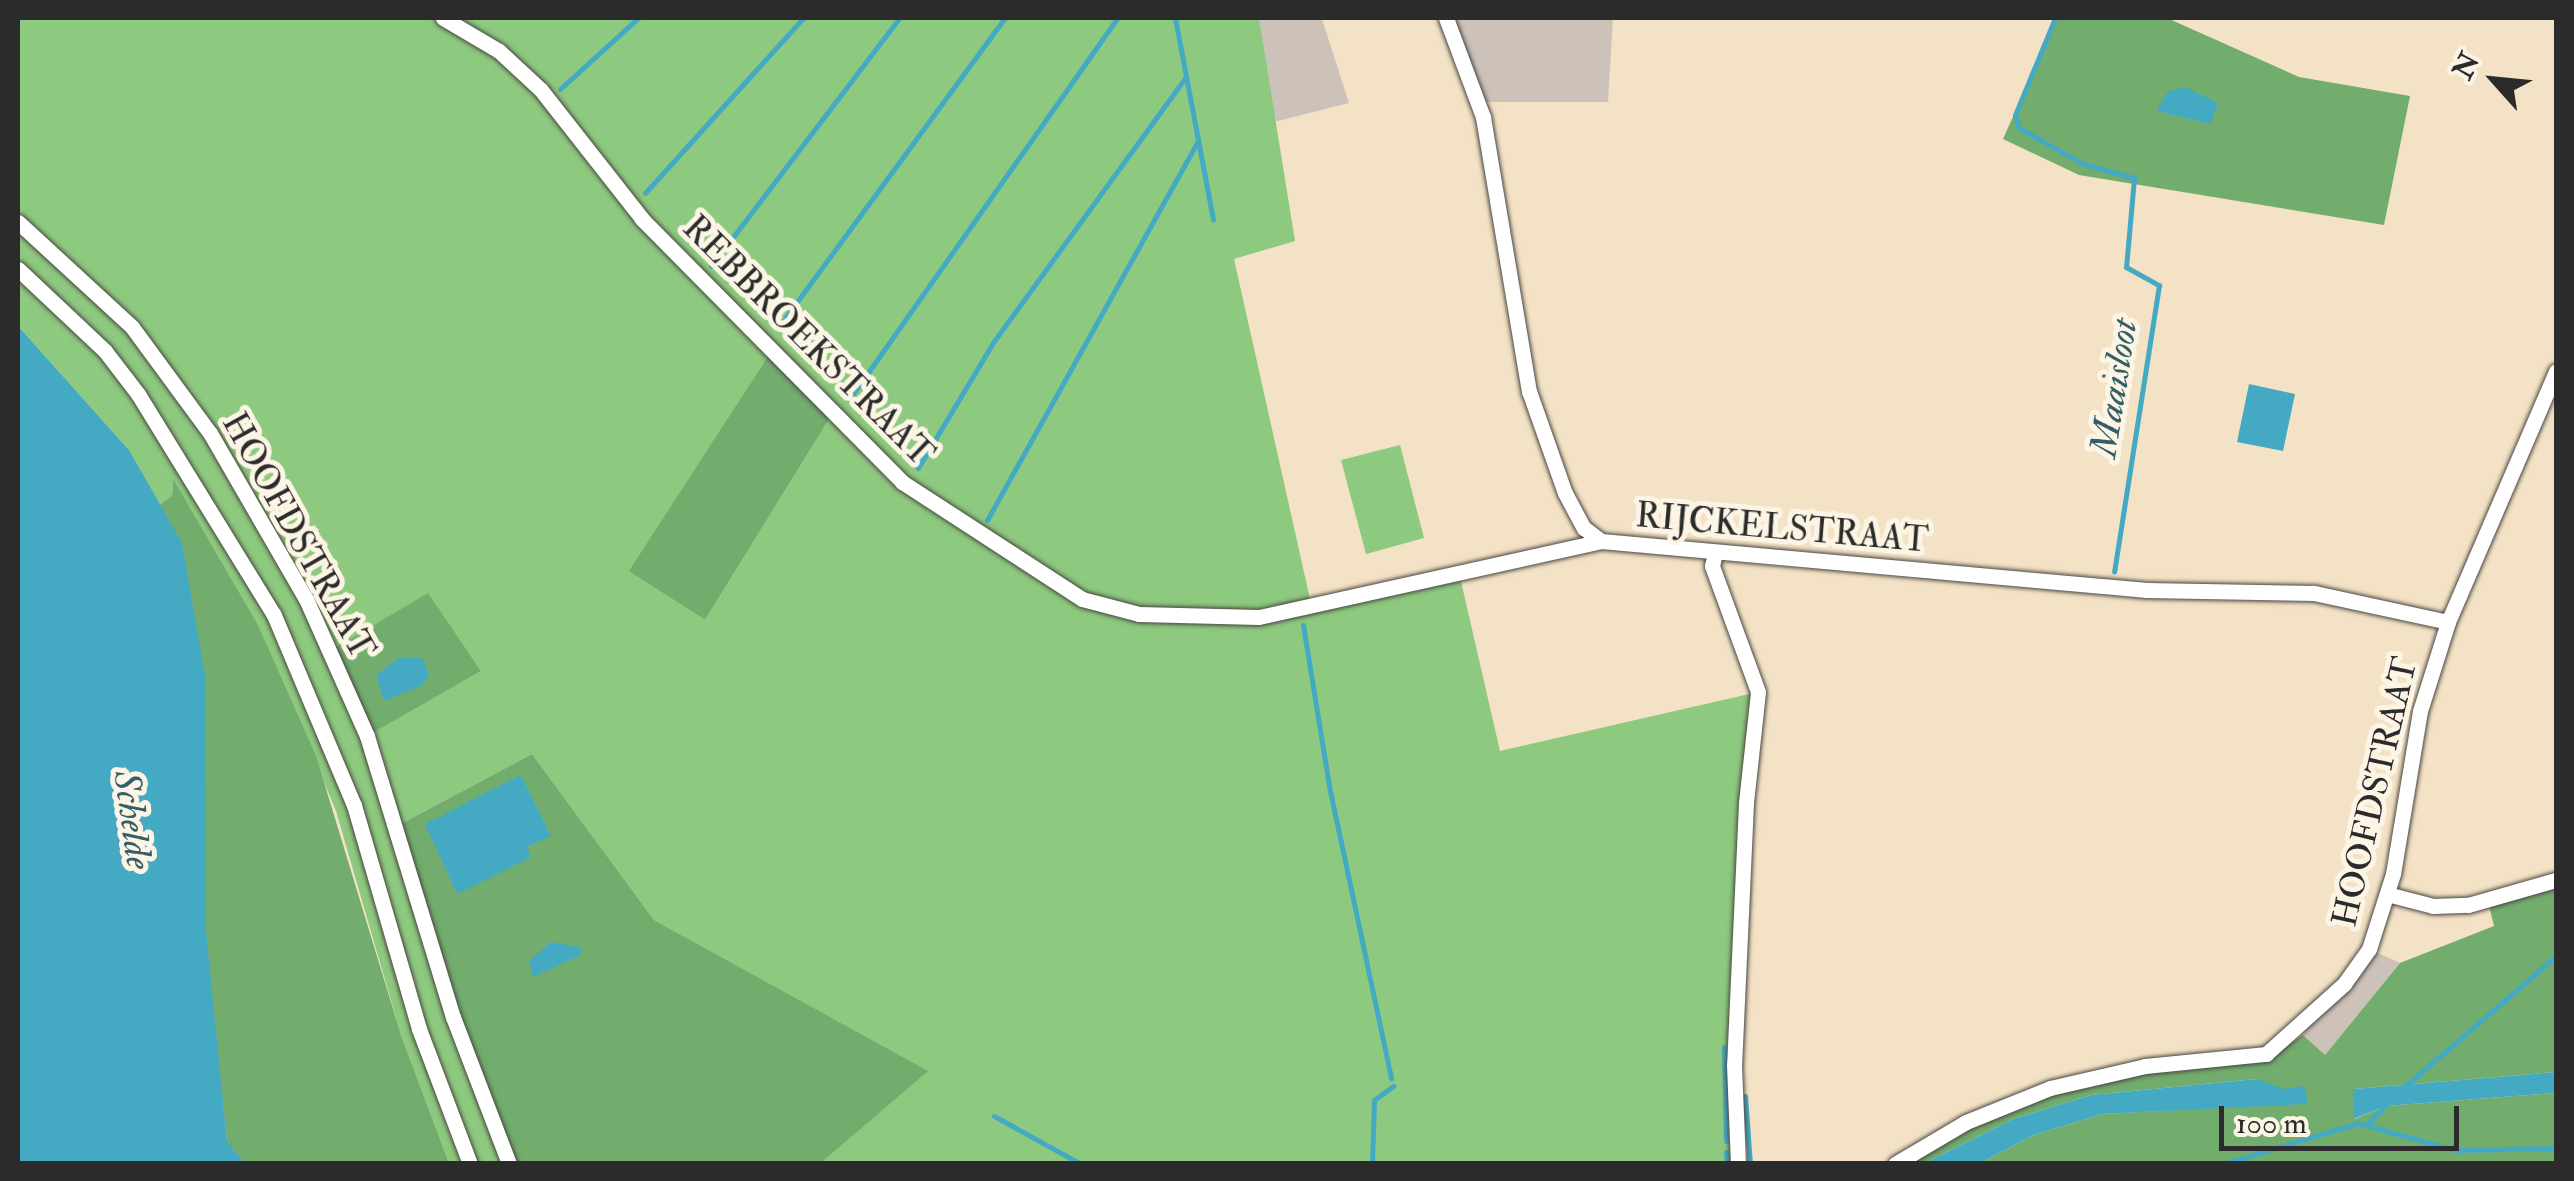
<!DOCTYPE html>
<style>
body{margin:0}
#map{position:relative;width:2574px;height:1181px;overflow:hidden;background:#f3e2c5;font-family:"IM FELL Double Pica",serif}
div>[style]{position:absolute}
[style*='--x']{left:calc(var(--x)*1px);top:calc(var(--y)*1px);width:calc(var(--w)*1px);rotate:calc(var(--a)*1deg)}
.industrial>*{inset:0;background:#ccc2b9}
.green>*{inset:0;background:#8dc97e}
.forest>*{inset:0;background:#72ad6d}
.water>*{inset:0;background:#44aac4}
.stream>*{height:5px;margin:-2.5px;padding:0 2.5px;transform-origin:2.5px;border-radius:2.5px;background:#44aac4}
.roads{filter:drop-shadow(0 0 2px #494642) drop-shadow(0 0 2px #494642)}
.minor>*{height:15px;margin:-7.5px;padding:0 7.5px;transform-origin:7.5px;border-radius:7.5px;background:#fff}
span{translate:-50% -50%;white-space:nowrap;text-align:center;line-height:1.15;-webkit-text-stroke:10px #fcf5e5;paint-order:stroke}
.street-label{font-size:35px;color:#2b2b2b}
.water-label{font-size:38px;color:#355e68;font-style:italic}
.frame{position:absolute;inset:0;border:20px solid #2b2b2b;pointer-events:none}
.north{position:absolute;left:2444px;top:30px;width:100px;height:100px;-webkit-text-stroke:8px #fcf5e5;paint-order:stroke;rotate:297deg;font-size:28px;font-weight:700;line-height:40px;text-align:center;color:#2b2b2b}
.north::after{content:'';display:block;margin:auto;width:35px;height:45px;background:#2b2b2b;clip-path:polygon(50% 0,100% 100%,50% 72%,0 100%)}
.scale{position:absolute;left:2219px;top:1106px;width:240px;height:45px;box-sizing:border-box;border:5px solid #2b2b2b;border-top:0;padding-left:12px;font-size:30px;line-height:35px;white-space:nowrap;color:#2b2b2b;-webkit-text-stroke:8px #fcf5e5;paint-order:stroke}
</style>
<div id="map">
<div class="industrial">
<i style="clip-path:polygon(1259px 18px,1327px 18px,1322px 19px,1349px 103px,1274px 122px)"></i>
<i style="clip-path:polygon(1447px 18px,1613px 18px,1608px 102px,1477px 102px)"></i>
<i style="clip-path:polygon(2369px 949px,2400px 963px,2325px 1055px,2303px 1035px)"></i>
</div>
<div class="green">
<i style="clip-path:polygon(evenodd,18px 18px,1259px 18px,1295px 241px,1234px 259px,1312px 608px,1460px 577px,1500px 751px,1758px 692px,1738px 1163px,821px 1163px,927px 1071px,654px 920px,532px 754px,397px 826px,509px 1163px,449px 1163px,401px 1035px,336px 811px,257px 623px,173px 481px,172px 496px,159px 505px,129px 450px,18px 326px,18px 18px,770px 353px,831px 416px,705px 620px,630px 571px,770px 353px,18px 18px,428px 594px,481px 671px,367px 735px,331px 651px,428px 594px)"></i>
<i style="clip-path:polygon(1400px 445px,1424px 538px,1366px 554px,1341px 460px)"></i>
</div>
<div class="forest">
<i style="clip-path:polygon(2057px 18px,2167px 18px,2299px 77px,2410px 96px,2384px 225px,2079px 175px,2003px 139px)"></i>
<i style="clip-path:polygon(770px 353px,831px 416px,705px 620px,629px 571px)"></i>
<i style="clip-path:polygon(173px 479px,257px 623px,316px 756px,401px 1035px,449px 1163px,244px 1163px,227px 1142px,159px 505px,172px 496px)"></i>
<i style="clip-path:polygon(428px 593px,481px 671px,367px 736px,330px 651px)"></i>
<i style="clip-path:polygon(evenodd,532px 754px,654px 920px,928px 1071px,821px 1163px,509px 1163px,397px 826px,532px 754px,521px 776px,550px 835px,527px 847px,521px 776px)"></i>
<i style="clip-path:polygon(2556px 881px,2556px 1072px,2353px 1089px,2354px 1119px,2386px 1106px,2556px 1093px,2556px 1163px,1980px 1163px,2034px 1135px,2103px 1114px,2308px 1103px,2257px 1079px,2091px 1095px,2013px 1119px,1925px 1163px,1895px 1164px,1966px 1122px,2099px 1076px,2265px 1061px,2303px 1035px,2325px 1055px,2400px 963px,2494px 926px,2489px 906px)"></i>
</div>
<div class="water">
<i style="clip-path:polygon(2185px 87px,2218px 103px,2210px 124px,2157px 111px,2167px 92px)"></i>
<i style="clip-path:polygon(18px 326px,129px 450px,182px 543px,205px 676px,206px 931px,227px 1141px,244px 1163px,18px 1163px)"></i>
<i style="clip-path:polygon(2249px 384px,2295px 394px,2283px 451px,2237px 442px)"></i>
<i style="clip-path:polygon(399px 658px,422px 658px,429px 674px,423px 685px,384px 701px,376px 675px)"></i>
<i style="clip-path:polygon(521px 775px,551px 836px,527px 847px,531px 857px,457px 894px,425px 824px)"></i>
<i style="clip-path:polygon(551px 942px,583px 948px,579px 956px,533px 977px,529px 961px)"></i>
<i style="clip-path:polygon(2556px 1072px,2556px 1093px,2386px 1106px,2353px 1119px,2353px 1089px)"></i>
<i style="clip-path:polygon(2257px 1079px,2284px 1089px,2304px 1086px,2308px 1104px,2103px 1114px,2034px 1135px,1980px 1163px,1925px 1163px,2013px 1119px,2091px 1095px)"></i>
</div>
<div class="stream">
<i style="--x:1175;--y:18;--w:205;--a:79.3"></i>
<i style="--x:2055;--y:18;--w:105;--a:112.4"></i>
<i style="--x:2015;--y:115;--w:14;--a:73"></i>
<i style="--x:2019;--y:128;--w:74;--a:29"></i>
<i style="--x:2084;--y:164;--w:52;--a:15.6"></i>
<i style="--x:2134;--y:178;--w:89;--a:95.1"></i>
<i style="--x:2126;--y:267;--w:38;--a:29"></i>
<i style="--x:2159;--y:285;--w:290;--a:98.9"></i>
<i style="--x:560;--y:89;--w:105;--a:-42.3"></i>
<i style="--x:645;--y:193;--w:236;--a:-47.9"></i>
<i style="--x:711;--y:266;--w:311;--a:-52.8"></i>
<i style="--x:780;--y:325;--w:381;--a:-53.8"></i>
<i style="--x:853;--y:394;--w:459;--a:-54.9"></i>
<i style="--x:918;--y:468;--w:148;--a:-59.1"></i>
<i style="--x:994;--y:341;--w:326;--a:-54"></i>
<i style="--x:987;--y:520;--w:434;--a:-60.9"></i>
<i style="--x:1303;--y:625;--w:163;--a:80.8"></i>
<i style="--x:1329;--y:786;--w:299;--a:78"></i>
<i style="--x:1724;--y:1047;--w:94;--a:88.8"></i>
<i style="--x:2403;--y:1088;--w:202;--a:-40.8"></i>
<i style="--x:1745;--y:1096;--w:68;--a:85.8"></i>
<i style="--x:994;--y:1116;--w:99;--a:28.9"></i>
<i style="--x:2368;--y:1123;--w:29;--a:-46"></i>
<i style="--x:1726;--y:1152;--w:11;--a:85"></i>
<i style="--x:1372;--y:1164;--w:64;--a:-88.2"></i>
<i style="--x:1374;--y:1100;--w:24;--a:-36"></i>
<i style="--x:2223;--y:1164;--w:141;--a:-16.9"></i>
<i style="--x:2358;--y:1123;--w:101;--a:15.6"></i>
<i style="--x:2455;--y:1150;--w:101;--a:-1.1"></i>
</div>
<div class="roads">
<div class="minor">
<i style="--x:443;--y:18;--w:65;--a:30.5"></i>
<i style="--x:499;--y:51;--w:57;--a:42.9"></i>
<i style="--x:541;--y:90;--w:164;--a:51.9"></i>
<i style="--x:642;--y:219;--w:370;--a:45.3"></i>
<i style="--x:902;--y:482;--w:215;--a:33"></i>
<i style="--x:1082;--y:599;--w:59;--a:14.7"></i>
<i style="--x:1139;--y:614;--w:120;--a:1.4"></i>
<i style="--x:1259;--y:617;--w:350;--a:-12.5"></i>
<i style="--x:1446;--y:18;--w:106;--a:69.5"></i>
<i style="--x:1483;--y:117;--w:278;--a:80.5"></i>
<i style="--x:1529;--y:391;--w:108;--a:70.6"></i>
<i style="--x:1565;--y:493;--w:40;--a:62"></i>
<i style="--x:1584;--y:528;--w:21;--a:37"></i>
<i style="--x:1601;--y:541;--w:548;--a:5.13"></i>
<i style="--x:2147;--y:590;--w:167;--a:1"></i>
<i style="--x:2314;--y:593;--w:137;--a:12.2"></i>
<i style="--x:18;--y:222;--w:155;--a:42.6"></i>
<i style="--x:132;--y:327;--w:132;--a:53.7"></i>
<i style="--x:210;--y:433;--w:192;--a:60"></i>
<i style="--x:306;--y:599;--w:150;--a:66"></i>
<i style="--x:367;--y:736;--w:294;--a:73"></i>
<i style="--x:453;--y:1017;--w:157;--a:69.1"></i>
<i style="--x:18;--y:269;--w:120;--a:43.3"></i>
<i style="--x:105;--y:351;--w:54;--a:52.5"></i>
<i style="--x:138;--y:394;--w:259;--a:58.4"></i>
<i style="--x:274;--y:615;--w:206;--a:67.2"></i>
<i style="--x:354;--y:805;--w:233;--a:73.8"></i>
<i style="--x:419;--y:1029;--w:144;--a:69.3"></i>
<i style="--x:1715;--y:553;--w:13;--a:103"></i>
<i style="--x:1712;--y:566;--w:134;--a:69.9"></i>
<i style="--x:1758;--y:692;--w:112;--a:96.2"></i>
<i style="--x:1746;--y:803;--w:262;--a:92.6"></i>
<i style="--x:1734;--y:1065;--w:99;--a:87.7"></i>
<i style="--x:2387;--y:894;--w:48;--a:14.6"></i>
<i style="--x:2433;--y:906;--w:35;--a:-2"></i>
<i style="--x:2468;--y:905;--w:91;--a:-15.9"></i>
<i style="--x:1895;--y:1164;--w:82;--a:-30.6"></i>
<i style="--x:1966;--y:1122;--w:91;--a:-22"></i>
<i style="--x:2050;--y:1088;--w:98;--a:-13"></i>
<i style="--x:2145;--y:1066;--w:122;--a:-5.7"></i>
<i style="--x:2266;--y:1054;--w:105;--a:-41.9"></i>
<i style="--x:2344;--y:984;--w:43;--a:-54.5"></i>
<i style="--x:2369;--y:949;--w:79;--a:-72.3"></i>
<i style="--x:2393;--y:874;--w:165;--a:-80.6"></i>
<i style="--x:2420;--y:711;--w:93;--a:-72.5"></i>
<i style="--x:2448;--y:622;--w:273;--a:-66.7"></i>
</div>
</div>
<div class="street-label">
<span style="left:808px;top:341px;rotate:45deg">REBBROEKSTRAAT</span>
<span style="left:1782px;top:528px;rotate:5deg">RIJCKELSTRAAT</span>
<span style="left:298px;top:536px;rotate:61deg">HOOFDSTRAAT</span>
<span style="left:2375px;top:792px;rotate:-77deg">HOOFDSTRAAT</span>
</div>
<div class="water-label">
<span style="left:2115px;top:388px;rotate:-81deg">Maaisloot</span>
<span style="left:132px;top:820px;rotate:82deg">Schelde</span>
</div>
<div class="frame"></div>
<div class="north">N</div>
<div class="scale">100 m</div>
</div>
